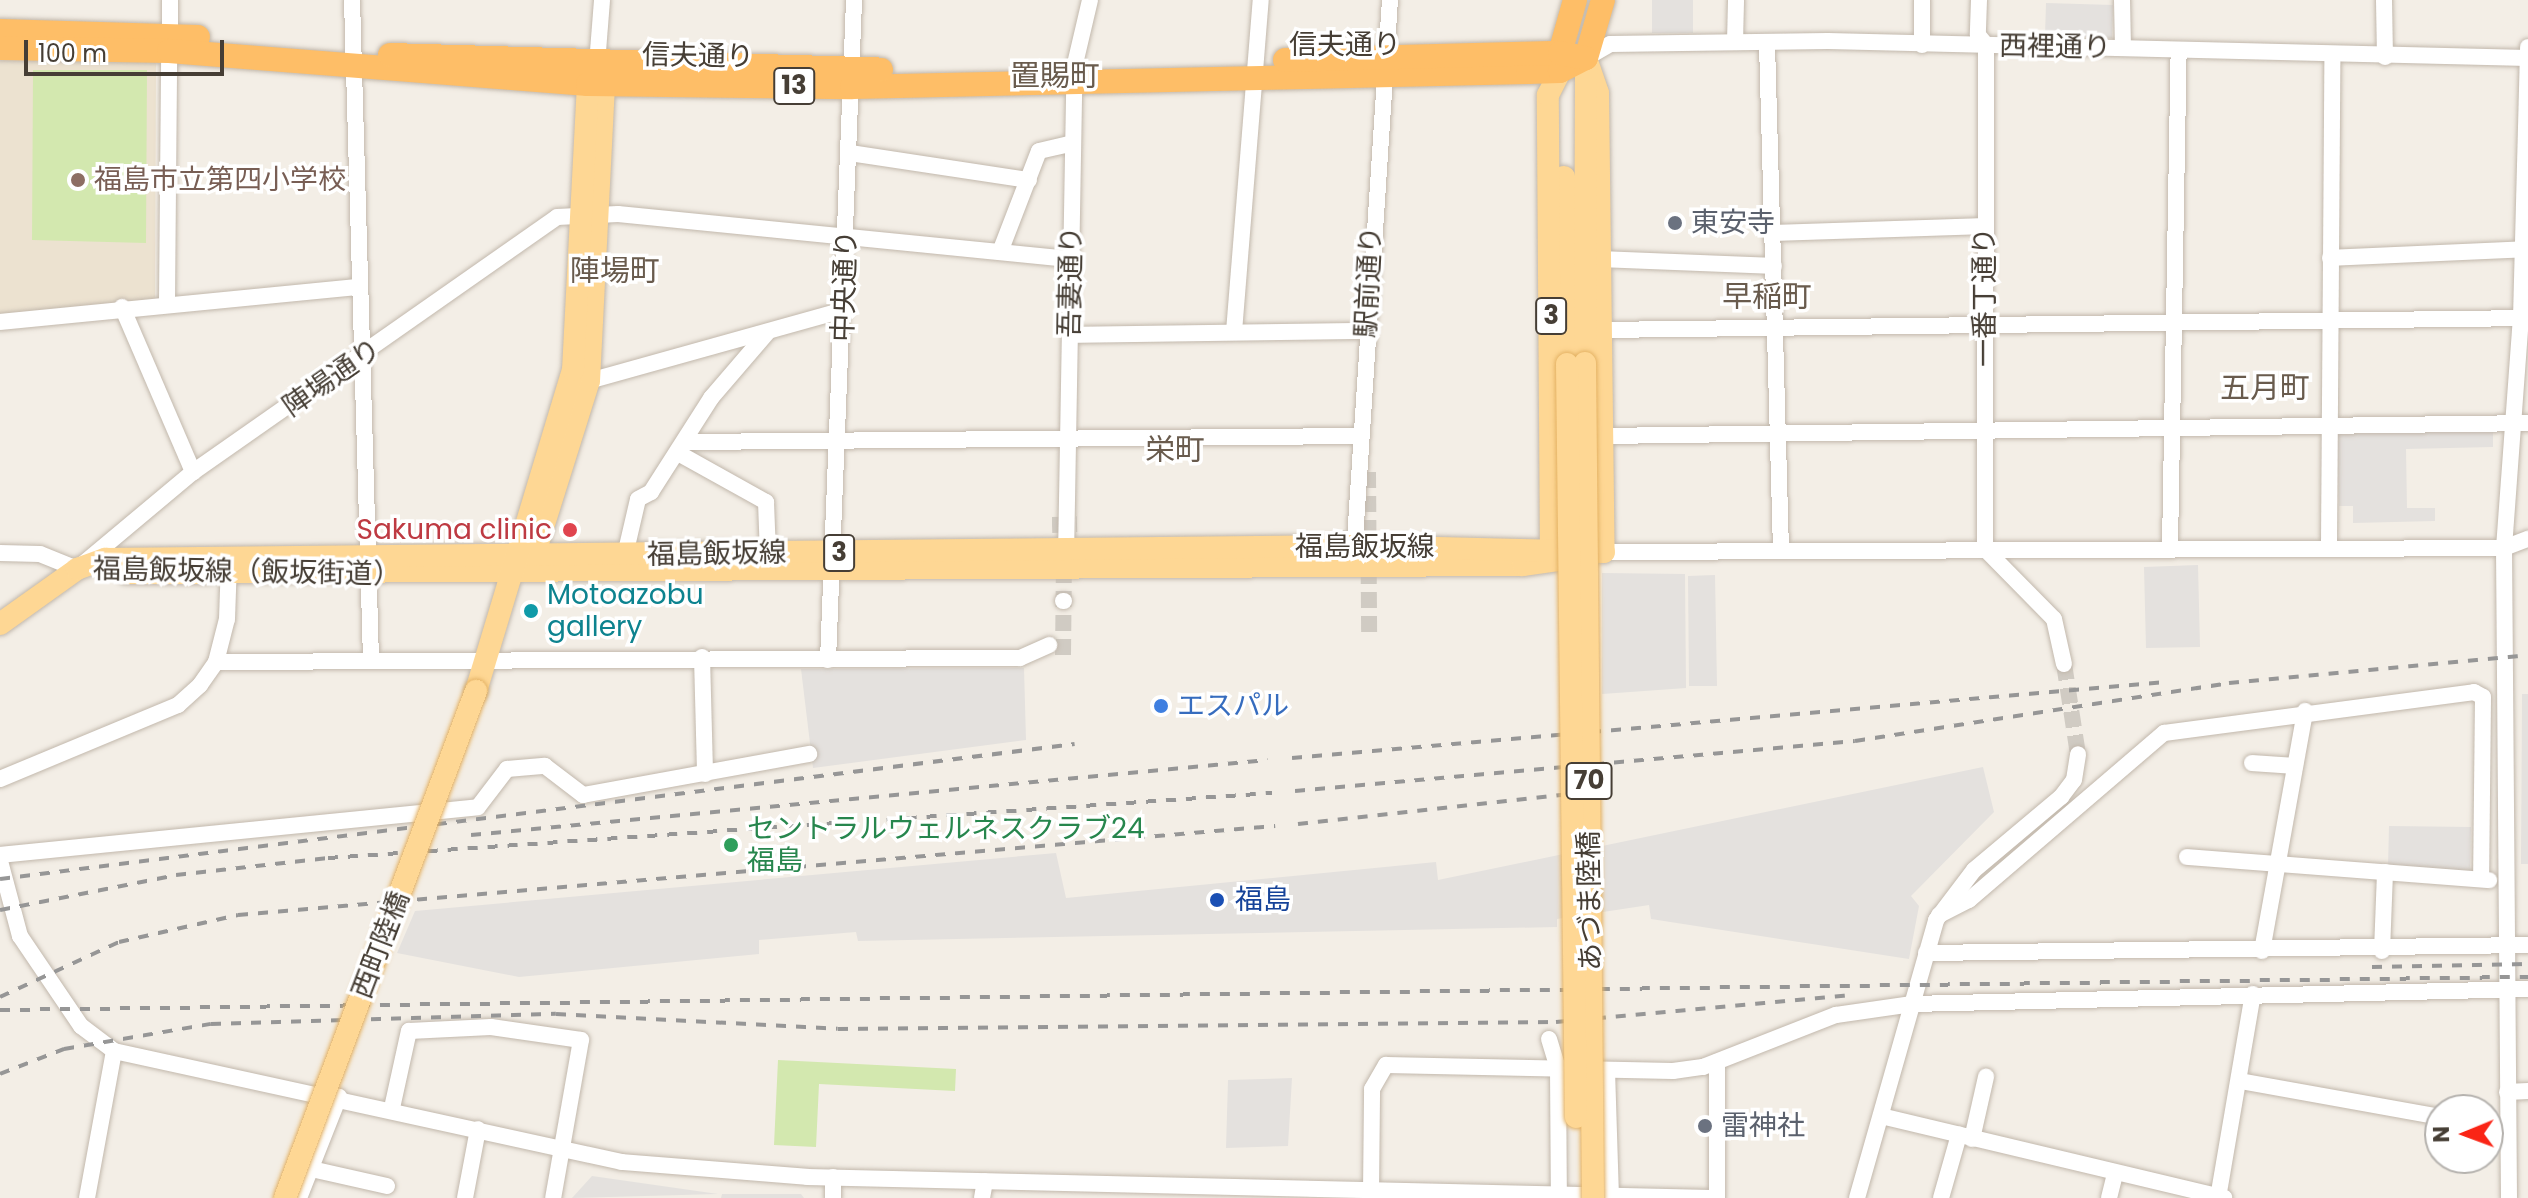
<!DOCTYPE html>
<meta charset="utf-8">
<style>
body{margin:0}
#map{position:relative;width:2528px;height:1198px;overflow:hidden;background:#f3eee6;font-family:Poppins,"Noto Sans JP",sans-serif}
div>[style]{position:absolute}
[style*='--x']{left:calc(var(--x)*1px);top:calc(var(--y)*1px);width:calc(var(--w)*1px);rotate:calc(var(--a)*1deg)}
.education>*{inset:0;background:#ece2d0}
.green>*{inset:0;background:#d3e8af}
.parking>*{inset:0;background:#e4e1de}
.minor-tunnel>*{height:16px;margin-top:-8px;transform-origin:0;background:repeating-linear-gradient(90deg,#d0cbc3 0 16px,transparent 0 24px)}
.roads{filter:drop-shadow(0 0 2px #c2b8ac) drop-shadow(0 0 2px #c2b8ac)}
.minor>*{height:16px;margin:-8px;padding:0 8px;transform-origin:8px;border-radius:8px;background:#fff}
.major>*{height:22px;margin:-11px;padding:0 11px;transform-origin:11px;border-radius:11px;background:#fed794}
.highway>*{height:24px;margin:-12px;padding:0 12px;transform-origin:12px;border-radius:12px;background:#febe67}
.rail>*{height:4px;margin-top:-2px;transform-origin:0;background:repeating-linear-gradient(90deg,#969696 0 10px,transparent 0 20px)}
.bridges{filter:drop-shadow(0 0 2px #e4b264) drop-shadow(0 0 2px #e4b264)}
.major-bridge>*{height:22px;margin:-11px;padding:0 11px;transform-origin:11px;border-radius:11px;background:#fed794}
.dots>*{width:22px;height:22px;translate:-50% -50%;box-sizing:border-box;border:4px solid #fff;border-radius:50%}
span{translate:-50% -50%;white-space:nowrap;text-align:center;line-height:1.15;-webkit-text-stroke:7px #fff;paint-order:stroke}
.shield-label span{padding:2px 6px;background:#fff;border:2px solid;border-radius:6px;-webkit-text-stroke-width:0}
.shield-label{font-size:26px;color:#463e35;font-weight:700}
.street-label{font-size:28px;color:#463e35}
.education-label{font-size:28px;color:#785e54}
.left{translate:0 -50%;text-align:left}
.worship-label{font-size:28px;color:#5b616d}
.health-label{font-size:28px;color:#be3a42}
.right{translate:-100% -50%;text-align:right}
.culture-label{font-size:28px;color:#0d838f}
.shop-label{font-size:28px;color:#366cbe}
.leisure-label{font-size:28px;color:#27864d}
.transit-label{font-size:28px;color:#164399}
.neighbourhood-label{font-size:30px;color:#695b4d}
.north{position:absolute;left:2424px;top:1094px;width:80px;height:80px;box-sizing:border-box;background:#fff;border:2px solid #b5b2ae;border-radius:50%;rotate:269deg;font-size:22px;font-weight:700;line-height:32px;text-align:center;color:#463e35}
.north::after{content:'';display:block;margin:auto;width:28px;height:36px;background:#fa2516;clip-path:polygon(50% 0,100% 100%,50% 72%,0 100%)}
.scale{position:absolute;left:24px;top:40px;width:200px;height:36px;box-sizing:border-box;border:4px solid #463e35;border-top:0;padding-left:10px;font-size:24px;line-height:28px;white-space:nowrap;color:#463e35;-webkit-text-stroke:6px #fff;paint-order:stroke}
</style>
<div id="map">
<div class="education">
<i style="clip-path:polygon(156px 60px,155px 299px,0 314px,0 61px)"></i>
</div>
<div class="green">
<i style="clip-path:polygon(33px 70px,147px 70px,146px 243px,32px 240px)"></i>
<i style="clip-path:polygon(778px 1060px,956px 1069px,955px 1091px,819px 1084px,816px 1147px,774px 1145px)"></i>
</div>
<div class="parking">
<i style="clip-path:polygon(1652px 0,1693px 0,1693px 33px,1652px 33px)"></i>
<i style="clip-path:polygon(2046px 3px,2113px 5px,2112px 38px,2045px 36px)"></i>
<i style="clip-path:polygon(2493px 429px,2493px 447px,2406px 449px,2407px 508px,2435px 508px,2435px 521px,2353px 523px,2353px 506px,2339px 506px,2337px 432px)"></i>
<i style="clip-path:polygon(2198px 565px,2200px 647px,2146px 648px,2144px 567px)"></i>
<i style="clip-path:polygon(1602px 573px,1685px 574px,1686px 688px,1602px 694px)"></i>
<i style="clip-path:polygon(1715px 575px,1717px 686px,1689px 686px,1688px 576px)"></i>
<i style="clip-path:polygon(1024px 668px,1026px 740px,813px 768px,801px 669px)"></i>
<i style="clip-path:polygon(2522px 694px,2528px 694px,2528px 864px,2521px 864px)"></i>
<i style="clip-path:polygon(1983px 767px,1994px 812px,1911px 896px,1919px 906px,1909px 959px,1651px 919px,1649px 905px,1557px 919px,1557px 927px,858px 941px,856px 932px,759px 940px,759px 954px,519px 977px,397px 953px,415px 911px,1056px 853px,1066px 898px,1436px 862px,1438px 880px)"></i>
<i style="clip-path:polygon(2389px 826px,2471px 827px,2470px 872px,2388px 867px)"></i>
<i style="clip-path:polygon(1292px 1078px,1288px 1146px,1226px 1148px,1228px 1080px)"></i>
<i style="clip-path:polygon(592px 1176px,718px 1194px,572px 1198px)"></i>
<i style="clip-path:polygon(722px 1194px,801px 1194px,804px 1198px,721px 1198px)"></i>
</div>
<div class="minor-tunnel">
<i style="--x:1368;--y:472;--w:162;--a:89.6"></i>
<i style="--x:1052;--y:525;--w:25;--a:-2"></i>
<i style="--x:1340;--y:538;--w:8;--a:-83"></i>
<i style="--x:1063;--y:655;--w:97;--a:-89.4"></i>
<i style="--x:2064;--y:664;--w:91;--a:81.2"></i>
</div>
<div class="roads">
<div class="minor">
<i style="--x:352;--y:0;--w:659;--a:88.35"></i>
<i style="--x:1922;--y:0;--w:45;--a:90"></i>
<i style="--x:1979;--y:0;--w:35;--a:92"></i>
<i style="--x:1978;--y:35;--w:13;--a:51"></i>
<i style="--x:2122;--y:0;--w:48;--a:88.8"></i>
<i style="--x:2384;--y:0;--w:57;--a:89"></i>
<i style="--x:170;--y:34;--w:34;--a:-90"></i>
<i style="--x:1735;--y:42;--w:42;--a:-88.6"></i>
<i style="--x:1767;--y:43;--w:508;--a:88.42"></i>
<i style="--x:1586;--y:58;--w:28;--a:-30"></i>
<i style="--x:1610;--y:44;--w:218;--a:-0.8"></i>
<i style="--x:1828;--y:41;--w:700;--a:1.39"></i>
<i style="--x:597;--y:64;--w:64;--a:-85.5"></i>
<i style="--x:850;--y:153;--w:181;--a:8.6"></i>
<i style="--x:1773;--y:233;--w:213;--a:-1.9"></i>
<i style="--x:1000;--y:252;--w:108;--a:-68.9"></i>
<i style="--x:1039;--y:151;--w:35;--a:-13"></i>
<i style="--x:2330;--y:258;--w:198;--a:-2.6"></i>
<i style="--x:1601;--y:259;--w:173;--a:2.3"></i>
<i style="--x:167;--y:302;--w:251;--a:-89.5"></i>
<i style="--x:122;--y:307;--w:180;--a:66.7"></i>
<i style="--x:0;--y:322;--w:361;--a:-5.6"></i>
<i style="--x:1601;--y:330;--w:927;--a:-0.74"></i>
<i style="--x:1234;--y:332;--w:333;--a:-85.4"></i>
<i style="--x:1070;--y:335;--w:295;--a:-0.8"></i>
<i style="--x:589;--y:381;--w:265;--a:-15.6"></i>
<i style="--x:1602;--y:436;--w:926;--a:-0.8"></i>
<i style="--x:686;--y:442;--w:674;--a:-0.51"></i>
<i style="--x:678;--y:453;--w:101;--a:29.1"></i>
<i style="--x:766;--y:502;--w:52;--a:87.8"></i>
<i style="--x:2329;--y:545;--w:490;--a:-89.6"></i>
<i style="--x:2170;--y:547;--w:497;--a:-89"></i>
<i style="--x:1985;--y:549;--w:504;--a:-89.89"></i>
<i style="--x:1985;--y:549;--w:98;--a:45.4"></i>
<i style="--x:2054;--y:619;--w:46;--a:77.5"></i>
<i style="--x:1604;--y:552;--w:900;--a:-0.25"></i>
<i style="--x:2504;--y:548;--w:26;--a:-21"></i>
<i style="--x:0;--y:553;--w:40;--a:1.4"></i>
<i style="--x:40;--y:554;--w:40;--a:22"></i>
<i style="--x:77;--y:569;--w:151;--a:-39.9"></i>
<i style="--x:193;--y:472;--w:444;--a:-35"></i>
<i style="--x:557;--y:217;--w:61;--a:-2.8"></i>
<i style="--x:618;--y:214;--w:455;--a:5.7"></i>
<i style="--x:625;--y:555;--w:57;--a:-76.9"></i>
<i style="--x:638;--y:499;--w:15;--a:-28"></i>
<i style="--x:651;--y:492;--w:112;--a:-57.4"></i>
<i style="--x:711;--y:398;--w:86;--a:-49.3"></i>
<i style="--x:1354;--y:555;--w:556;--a:-86.29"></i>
<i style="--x:1066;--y:557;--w:493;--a:-89"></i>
<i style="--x:1075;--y:64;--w:66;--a:-76.8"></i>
<i style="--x:1063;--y:601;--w:1;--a:0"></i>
<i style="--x:702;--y:657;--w:117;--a:88.5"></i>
<i style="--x:828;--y:660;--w:661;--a:-87.74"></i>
<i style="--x:216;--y:662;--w:804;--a:-0.29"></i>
<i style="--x:1020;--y:658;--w:32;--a:-24"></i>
<i style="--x:2252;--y:763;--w:43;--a:4"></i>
<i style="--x:0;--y:779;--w:193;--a:-22.6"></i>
<i style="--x:178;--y:705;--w:30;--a:-42"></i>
<i style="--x:200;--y:685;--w:28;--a:-55"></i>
<i style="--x:216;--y:662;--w:44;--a:-75.7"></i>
<i style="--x:227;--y:619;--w:57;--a:-88"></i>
<i style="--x:0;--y:855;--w:480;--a:-5.7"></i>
<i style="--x:478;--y:807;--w:48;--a:-52.7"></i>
<i style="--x:507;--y:769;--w:38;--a:-5"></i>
<i style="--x:545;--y:766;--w:48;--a:37.3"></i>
<i style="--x:583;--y:795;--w:230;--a:-10.3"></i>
<i style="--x:2187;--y:857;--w:303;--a:4.4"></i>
<i style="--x:0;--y:861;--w:78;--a:75.1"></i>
<i style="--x:20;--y:936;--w:109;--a:55.9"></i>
<i style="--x:81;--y:1026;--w:41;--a:37.1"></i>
<i style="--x:114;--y:1051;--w:520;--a:12.33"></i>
<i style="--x:622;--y:1162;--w:186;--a:4.6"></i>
<i style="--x:807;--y:1177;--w:904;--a:1.33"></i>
<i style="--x:1939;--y:915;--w:34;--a:-27"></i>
<i style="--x:1969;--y:900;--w:257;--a:-40.6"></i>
<i style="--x:2164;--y:733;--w:313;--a:-7.5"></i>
<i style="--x:2474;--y:692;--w:10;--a:29"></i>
<i style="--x:2483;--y:697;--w:182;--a:90.6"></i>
<i style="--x:2262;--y:951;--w:244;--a:-79.8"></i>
<i style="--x:2382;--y:951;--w:79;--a:-87.8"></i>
<i style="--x:1926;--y:953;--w:602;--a:-0.76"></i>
<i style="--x:1549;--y:1039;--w:31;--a:73"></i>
<i style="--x:1558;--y:1069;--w:129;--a:89.6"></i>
<i style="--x:1607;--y:1070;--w:128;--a:88.2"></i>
<i style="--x:2240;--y:1081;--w:203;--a:10.2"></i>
<i style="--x:2507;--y:1092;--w:21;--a:-3"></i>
<i style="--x:392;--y:1108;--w:79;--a:-77.6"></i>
<i style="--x:409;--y:1031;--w:82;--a:-2.8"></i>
<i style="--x:491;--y:1027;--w:91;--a:8.2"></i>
<i style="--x:581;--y:1040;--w:160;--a:100"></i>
<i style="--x:1881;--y:1116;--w:353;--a:13.4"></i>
<i style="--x:2488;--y:1126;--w:19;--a:12"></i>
<i style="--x:1972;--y:1139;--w:64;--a:-77.3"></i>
<i style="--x:307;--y:1168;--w:82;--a:12.7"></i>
<i style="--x:833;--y:1177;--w:21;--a:90"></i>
<i style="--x:1371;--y:1192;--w:103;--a:-89.4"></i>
<i style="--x:1372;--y:1089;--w:28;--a:-60"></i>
<i style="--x:1386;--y:1065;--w:287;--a:1.2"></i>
<i style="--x:1673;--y:1071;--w:30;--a:-8"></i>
<i style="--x:1703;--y:1067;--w:143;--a:-21.4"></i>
<i style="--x:1836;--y:1015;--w:77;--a:-8.2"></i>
<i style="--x:1912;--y:1004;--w:616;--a:-1.39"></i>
<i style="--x:87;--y:1198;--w:149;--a:-79.6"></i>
<i style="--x:299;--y:1198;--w:109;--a:-68.4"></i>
<i style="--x:465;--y:1198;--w:70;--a:-79.3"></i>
<i style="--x:982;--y:1198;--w:17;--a:-80"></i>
<i style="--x:1717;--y:1198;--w:136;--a:-90"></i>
<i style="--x:1857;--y:1198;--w:289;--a:-74.1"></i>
<i style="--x:1936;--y:920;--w:63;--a:-52.8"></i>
<i style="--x:1974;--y:870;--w:114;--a:-40"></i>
<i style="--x:2061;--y:797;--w:21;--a:-53"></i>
<i style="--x:2074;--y:780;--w:26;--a:-81"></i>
<i style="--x:1941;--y:1198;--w:66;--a:-74.1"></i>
<i style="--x:2109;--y:1198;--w:25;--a:-76"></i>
<i style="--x:2218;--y:1198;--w:207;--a:-80.3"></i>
<i style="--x:2509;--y:1198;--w:650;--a:-90.44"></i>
<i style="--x:2504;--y:548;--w:231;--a:-85.8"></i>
<i style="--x:2521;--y:318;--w:271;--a:-88.5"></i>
</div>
<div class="major">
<i style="--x:1586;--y:58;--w:37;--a:71"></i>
<i style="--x:1598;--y:93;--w:459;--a:89.3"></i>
<i style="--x:1564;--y:177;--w:187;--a:89.1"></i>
<i style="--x:1585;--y:363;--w:299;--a:-89.8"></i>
<i style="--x:1551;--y:559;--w:464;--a:-90.4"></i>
<i style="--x:1548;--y:95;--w:27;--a:-63"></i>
<i style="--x:525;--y:563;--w:11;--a:-38"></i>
<i style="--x:534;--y:556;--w:183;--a:-72.6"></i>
<i style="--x:589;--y:381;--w:296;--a:-87.1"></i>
<i style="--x:604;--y:85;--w:19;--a:-108"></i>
<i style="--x:126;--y:573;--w:1397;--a:-0.33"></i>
<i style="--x:1523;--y:565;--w:65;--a:-8"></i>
<i style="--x:0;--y:624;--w:95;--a:-35.5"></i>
<i style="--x:77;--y:569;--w:30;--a:-20"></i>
<i style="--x:105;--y:559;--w:1249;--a:-0.6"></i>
<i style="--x:1354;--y:546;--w:250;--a:1.4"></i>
<i style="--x:476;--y:691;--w:335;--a:-73.2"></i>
<i style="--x:573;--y:370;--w:286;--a:-87"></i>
<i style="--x:588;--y:84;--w:17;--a:-66"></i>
</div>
<div class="highway">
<i style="--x:0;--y:31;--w:198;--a:1.7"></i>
<i style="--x:0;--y:48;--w:169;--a:1"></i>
<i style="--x:169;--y:51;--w:420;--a:4.5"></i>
<i style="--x:588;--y:84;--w:264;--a:0.7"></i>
<i style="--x:852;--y:87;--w:676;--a:-1.27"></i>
<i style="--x:1528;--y:72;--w:32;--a:-2"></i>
<i style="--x:1560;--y:71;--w:29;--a:-27"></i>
<i style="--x:1560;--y:53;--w:55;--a:-74.2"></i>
<i style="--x:390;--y:55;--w:491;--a:1.7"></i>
<i style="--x:1586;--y:58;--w:60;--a:-73.7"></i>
<i style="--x:1285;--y:60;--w:275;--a:-1.5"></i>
<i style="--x:1560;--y:53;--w:26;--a:11"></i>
</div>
</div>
<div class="rail">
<i style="--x:1292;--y:758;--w:877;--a:-4.97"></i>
<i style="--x:1295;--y:791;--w:562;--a:-5.1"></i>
<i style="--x:1855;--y:741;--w:378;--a:-8.8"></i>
<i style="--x:2229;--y:683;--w:300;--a:-5.3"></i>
<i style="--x:1298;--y:824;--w:310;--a:-6.3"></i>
<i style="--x:471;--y:835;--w:800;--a:-5.38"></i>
<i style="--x:0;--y:879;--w:1083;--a:-7.16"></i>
<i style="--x:0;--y:910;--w:179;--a:-11.2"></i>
<i style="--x:176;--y:875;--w:153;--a:-6.4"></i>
<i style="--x:328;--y:858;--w:946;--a:-3.94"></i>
<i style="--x:2372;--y:967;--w:156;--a:-1.1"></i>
<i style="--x:0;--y:997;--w:131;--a:-24.8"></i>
<i style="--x:119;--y:942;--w:122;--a:-12.8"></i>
<i style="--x:238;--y:915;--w:1041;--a:-4.91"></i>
<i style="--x:0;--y:1010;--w:2528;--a:-0.75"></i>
<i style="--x:0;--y:1074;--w:69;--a:-21.3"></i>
<i style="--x:64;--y:1049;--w:149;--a:-9.7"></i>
<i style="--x:211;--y:1024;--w:345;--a:-1.7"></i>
<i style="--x:556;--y:1014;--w:282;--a:3"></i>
<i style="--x:838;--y:1029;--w:718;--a:-0.56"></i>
<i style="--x:1556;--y:1022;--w:297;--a:-5.2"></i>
</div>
<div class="bridges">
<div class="major-bridge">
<i style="--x:1585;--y:363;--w:835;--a:89.45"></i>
<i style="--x:1567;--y:364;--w:753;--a:89.32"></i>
<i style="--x:285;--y:1198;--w:542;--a:-69.36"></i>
</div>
</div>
<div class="dots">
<i style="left:78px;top:180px;background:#8d6e63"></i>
<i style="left:1675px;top:223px;background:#6b7280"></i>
<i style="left:570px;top:530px;background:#e0444e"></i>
<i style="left:531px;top:611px;background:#0f9aa8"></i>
<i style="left:1161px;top:706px;background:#3f7fe0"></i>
<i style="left:731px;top:845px;background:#2e9e5b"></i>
<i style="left:1217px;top:900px;background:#1a4fb4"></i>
<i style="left:1705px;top:1126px;background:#6b7280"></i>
</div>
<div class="shield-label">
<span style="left:794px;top:86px">13</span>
<span style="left:1551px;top:316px">3</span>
<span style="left:839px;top:553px">3</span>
<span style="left:1589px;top:781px">70</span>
</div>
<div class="street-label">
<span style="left:1345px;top:45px">信夫通り</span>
<span style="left:2055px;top:47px;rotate:1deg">西裡通り</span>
<span style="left:698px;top:56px;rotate:1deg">信夫通り</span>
<span style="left:1071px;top:282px;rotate:-89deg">吾妻通り</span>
<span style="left:1369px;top:282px;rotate:-87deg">駅前通り</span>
<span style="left:845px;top:286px;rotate:-88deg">中央通り</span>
<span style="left:1985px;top:297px;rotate:-90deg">一番丁通り</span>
<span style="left:332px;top:378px;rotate:-35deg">陣場通り</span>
<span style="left:1365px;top:547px">福島飯坂線</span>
<span style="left:717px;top:554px;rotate:-1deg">福島飯坂線</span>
<span style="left:247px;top:572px;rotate:1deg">福島飯坂線（飯坂街道）</span>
<span style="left:1590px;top:901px;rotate:-91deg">あづま陸橋</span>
<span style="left:381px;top:945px;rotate:-69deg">西町陸橋</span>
</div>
<div class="education-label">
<span class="left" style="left:94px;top:180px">福島市立第四小学校</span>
</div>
<div class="worship-label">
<span class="left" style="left:1691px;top:223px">東安寺</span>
<span class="left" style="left:1721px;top:1126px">雷神社</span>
</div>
<div class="health-label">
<span class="right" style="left:552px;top:530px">Sakuma clinic</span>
</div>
<div class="culture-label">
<span class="left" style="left:547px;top:611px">Motoazobu<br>gallery</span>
</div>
<div class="shop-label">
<span class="left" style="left:1177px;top:706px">エスパル</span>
</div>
<div class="leisure-label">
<span class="left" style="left:747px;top:845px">セントラルウェルネスクラブ24<br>福島</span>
</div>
<div class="transit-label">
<span class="left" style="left:1235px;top:900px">福島</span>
</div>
<div class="neighbourhood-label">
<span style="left:1055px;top:76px">置賜町</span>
<span style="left:615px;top:271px">陣場町</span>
<span style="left:1767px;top:297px">早稲町</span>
<span style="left:2265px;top:388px">五月町</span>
<span style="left:1175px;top:450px">栄町</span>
</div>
<div class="north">N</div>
<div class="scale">100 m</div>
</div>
